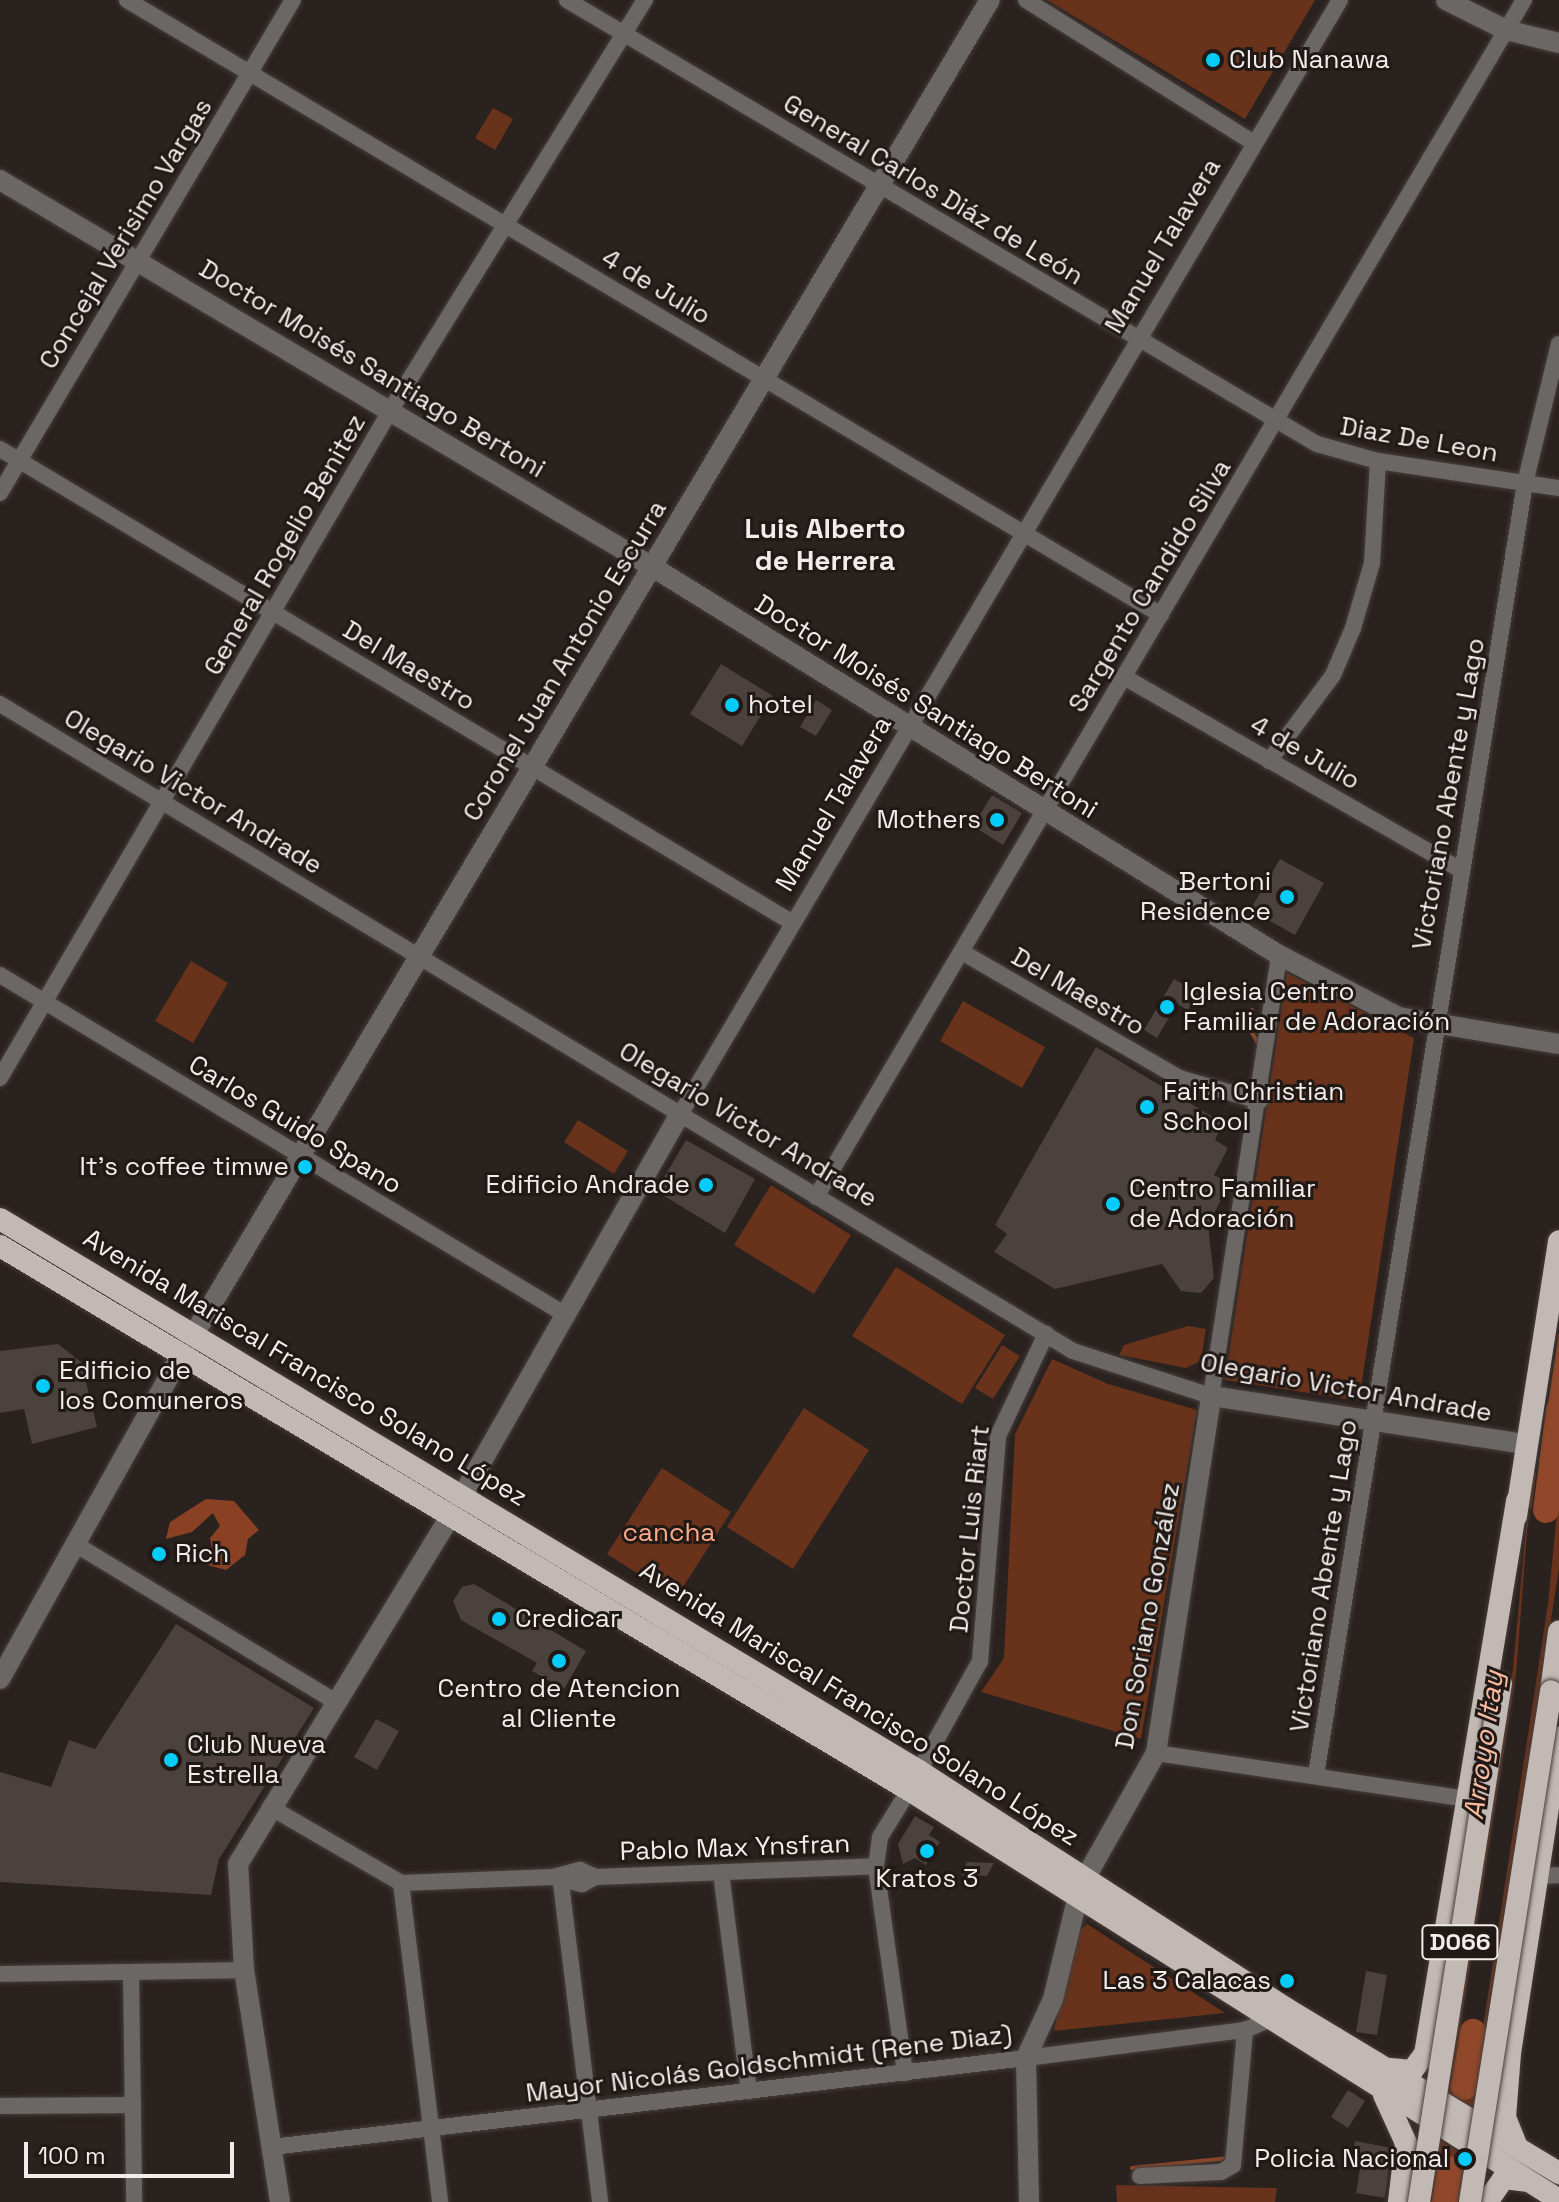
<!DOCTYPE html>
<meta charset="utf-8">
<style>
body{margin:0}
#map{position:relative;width:1559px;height:2202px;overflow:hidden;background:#2a221f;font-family:"Space Grotesk",sans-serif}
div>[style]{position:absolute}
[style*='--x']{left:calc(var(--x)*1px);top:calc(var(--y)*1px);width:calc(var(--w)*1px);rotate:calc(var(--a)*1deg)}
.green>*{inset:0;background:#68321b}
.forest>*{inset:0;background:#8a4123}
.water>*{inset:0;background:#91482a}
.pier>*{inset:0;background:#2a221f}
.stream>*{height:4px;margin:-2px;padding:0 2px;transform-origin:2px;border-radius:2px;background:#91482a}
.river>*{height:26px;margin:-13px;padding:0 13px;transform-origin:13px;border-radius:13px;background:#91482a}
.building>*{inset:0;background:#4b423e}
.roads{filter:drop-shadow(0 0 2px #463e3b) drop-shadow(0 0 2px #463e3b)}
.minor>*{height:16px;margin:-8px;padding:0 8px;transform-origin:8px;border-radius:8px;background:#6b6765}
.tertiary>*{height:20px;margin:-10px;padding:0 10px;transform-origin:10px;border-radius:10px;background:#6b6765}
.trunk>*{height:22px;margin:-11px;padding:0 11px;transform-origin:11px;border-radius:11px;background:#c2b8b4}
.bridges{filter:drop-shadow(0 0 2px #463e3b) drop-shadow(0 0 2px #463e3b)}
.trunk-bridge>*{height:22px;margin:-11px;padding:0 11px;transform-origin:11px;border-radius:11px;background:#c2b8b4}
.dots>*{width:22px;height:22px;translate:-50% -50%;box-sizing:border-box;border:4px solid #201916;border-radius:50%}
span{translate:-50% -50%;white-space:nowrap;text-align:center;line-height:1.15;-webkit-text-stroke:6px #201916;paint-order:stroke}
.shield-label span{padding:2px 6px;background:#201916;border:2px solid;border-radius:6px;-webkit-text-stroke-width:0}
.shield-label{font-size:24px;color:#f2ecea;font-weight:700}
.poi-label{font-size:26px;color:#f2ecea}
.left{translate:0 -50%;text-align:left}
.right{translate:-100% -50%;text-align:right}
.street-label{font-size:26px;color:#f2ecea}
.park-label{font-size:26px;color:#fa8}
.neighbourhood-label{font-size:28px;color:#f2ecea;font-weight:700}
.water-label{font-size:28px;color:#fbbba2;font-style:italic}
.scale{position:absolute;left:24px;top:2142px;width:210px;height:36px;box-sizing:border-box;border:4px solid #f2ecea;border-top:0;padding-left:10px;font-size:24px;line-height:28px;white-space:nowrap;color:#f2ecea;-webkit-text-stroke:6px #201916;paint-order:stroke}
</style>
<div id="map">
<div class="green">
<i style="clip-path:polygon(1047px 0,1315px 0,1245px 119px)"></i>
<i style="clip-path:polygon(493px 108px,513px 119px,495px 150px,475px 138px)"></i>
<i style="clip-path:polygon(191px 961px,228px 983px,193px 1043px,155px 1021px)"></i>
<i style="clip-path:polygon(1287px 973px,1414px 1038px,1359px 1401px,1225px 1380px)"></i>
<i style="clip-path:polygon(963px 1001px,1045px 1047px,1022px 1088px,940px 1041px)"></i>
<i style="clip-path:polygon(578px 1120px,628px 1151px,614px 1174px,564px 1142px)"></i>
<i style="clip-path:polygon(771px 1185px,851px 1235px,814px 1294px,734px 1245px)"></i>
<i style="clip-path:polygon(896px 1267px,1005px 1335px,962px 1404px,852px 1336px)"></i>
<i style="clip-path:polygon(1188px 1326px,1206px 1329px,1201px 1361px,1186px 1368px,1119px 1355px,1124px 1345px)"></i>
<i style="clip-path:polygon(1002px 1345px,1020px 1356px,993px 1399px,975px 1388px)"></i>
<i style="clip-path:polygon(1052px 1359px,1108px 1384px,1197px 1410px,1141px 1739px,981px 1692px,1004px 1658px,1015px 1434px)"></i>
<i style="clip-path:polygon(804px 1408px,869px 1450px,793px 1569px,727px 1527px)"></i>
<i style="clip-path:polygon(662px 1468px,731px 1512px,676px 1598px,607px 1554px)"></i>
<i style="clip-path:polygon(1531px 1472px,1536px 1472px,1530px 1522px,1551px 1533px,1559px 1480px,1559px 1568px,1474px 2113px,1447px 2095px,1513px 1669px)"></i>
<i style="clip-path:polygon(1087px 1924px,1225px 2013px,1054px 2031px,1073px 1937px)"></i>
<i style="clip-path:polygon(1439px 2139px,1468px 2157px,1461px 2202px,1430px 2202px)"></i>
<i style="clip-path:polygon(1116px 2185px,1277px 2188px,1275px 2202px,1117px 2202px)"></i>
</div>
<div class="forest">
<i style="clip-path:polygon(206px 1499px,234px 1501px,259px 1530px,248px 1539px,245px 1555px,226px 1570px,204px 1564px,212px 1551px,210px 1538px,220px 1526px,213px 1513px,192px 1532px,166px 1539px,170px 1522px)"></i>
</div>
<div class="water">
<i style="clip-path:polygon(1559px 1332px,1559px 1465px,1539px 1463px)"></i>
</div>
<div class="pier">
<i style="clip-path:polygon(1529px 1508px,1557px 1513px,1548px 1604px,1476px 2073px,1455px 2060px,1516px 1674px)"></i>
</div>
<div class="stream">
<i style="--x:1252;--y:1010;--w:17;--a:87"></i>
<i style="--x:1230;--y:1029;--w:18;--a:-16"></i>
<i style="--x:1247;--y:1024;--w:22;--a:60"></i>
<i style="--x:1132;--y:2168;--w:98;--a:-5.9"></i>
</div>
<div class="river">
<i style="--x:1546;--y:1510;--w:101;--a:-82.6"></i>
<i style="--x:1464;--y:2087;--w:56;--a:-80.7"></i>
<i style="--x:1445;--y:2202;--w:33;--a:-81"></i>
</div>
<div class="building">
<i style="clip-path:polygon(721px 664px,773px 696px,742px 746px,690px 714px)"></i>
<i style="clip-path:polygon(816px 700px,832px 710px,816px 736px,800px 727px)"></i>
<i style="clip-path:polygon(992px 795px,1022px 813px,1003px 845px,973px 826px)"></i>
<i style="clip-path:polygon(1280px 859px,1324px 883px,1295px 935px,1250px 910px)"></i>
<i style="clip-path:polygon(1174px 979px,1198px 993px,1188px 1010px,1177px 1004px,1157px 1038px,1144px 1030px)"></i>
<i style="clip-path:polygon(1096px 1047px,1223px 1123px,1215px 1140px,1228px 1148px,1214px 1175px,1229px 1184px,1208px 1225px,1214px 1278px,1201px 1293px,1181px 1291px,1162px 1264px,1055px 1289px,994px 1252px,1007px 1234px,995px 1225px)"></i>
<i style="clip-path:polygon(686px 1140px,755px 1179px,725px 1233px,656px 1191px)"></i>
<i style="clip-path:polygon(58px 1344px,81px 1362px,97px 1427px,32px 1444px,24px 1409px,0 1413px,0 1351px)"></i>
<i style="clip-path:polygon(474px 1584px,586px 1651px,564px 1689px,532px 1671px,537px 1663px,461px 1620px,453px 1601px,462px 1587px)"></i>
<i style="clip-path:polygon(176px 1624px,314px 1708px,219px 1859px,211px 1895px,0 1882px,0 1772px,51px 1787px,69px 1740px,95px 1749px)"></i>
<i style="clip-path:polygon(376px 1719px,399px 1731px,377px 1770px,354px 1757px)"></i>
<i style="clip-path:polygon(915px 1816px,934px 1827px,929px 1835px,940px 1842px,926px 1865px,915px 1858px,903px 1864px,898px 1844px)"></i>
<i style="clip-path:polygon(967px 1862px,994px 1863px,987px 1876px,961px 1875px)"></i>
<i style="clip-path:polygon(1366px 1971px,1387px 1975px,1377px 2035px,1356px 2032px)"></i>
<i style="clip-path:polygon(1348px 2090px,1365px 2101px,1348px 2128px,1331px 2117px)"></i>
<i style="clip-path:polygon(1355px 2141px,1391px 2148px,1385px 2198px,1356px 2193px,1361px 2162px,1352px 2160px)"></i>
</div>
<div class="roads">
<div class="minor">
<i style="--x:127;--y:0;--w:1203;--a:30.74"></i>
<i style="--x:567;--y:0;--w:872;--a:30.63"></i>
<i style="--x:1317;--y:444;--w:63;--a:15.6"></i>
<i style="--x:1378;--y:461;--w:183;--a:8.5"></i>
<i style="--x:1026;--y:0;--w:269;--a:32.1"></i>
<i style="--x:0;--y:449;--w:924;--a:30.87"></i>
<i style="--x:0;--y:493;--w:573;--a:-59.28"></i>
<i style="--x:1124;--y:677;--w:388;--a:29.8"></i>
<i style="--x:0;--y:704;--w:1253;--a:31.09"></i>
<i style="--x:1073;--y:1351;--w:145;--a:18.1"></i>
<i style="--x:1211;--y:1396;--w:446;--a:-81.2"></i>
<i style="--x:1269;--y:761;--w:107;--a:-53.3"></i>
<i style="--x:1333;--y:675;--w:51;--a:-66.9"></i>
<i style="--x:1353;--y:628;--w:68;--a:-73.7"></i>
<i style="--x:1372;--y:563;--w:102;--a:-86.6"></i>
<i style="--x:962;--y:952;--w:251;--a:30.1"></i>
<i style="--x:1179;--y:1078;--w:84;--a:15.9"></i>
<i style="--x:0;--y:975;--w:660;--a:30.99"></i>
<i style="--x:0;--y:1078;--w:773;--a:-59.68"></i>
<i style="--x:390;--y:411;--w:484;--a:-58.2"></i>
<i style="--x:681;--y:1113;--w:1293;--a:-59.37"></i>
<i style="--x:816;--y:1197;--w:1391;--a:-59.4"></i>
<i style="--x:75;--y:1544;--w:305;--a:31.2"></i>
<i style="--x:1156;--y:1753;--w:313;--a:8.4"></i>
<i style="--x:919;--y:1771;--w:126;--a:-61"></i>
<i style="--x:980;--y:1661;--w:226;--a:-85.4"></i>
<i style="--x:998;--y:1436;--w:113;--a:-64.8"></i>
<i style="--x:1316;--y:1775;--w:1309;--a:-80.81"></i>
<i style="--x:1525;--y:483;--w:143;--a:-76.3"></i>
<i style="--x:270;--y:1807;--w:151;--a:30.1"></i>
<i style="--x:401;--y:1883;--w:152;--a:-2.3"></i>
<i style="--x:721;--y:1873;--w:220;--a:82.7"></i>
<i style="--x:1535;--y:1876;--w:24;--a:-2"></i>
<i style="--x:553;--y:1877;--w:30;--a:14"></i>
<i style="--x:582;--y:1884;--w:16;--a:-27"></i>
<i style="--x:596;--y:1877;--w:280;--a:-2.2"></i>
<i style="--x:553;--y:1877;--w:28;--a:-15"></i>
<i style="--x:580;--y:1870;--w:17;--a:24"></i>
<i style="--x:401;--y:1883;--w:321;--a:83"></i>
<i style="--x:561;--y:1883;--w:321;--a:83"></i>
<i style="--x:131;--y:1973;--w:229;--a:89.2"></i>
<i style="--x:0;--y:1974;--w:244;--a:-0.9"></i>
<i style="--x:905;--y:2073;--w:209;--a:-98"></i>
<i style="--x:876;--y:1866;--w:29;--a:-82"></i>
<i style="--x:880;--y:1837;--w:55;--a:-58.3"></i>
<i style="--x:0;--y:2106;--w:133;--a:-0.4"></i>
<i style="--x:272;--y:2147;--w:759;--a:-6.73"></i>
<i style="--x:1026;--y:2058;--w:221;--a:-7.3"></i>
<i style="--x:1245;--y:2030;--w:26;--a:-23"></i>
<i style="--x:1140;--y:2176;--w:81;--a:-2.8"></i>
<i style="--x:1221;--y:2172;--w:14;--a:-30"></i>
<i style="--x:1233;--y:2165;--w:136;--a:-84.9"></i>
</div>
<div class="tertiary">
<i style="--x:1446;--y:0;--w:67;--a:26.6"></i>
<i style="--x:1506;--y:30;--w:55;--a:13.8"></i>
<i style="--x:0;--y:180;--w:757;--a:30.67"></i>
<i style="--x:651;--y:566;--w:739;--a:31.78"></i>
<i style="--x:1279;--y:955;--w:134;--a:27.5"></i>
<i style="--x:1398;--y:1017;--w:163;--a:9.5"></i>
<i style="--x:0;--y:1679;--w:347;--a:-60.8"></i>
<i style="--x:169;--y:1376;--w:1602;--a:-59.18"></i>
<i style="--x:1086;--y:1877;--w:142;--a:-60.6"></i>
<i style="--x:1156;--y:1753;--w:361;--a:-81.2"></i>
<i style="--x:1211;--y:1396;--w:318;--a:8.7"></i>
<i style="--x:280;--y:2202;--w:235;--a:-98.8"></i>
<i style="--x:244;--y:1970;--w:106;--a:-93.2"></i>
<i style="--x:238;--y:1864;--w:412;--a:-58.6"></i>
<i style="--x:453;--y:1512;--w:460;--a:-60.3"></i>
<i style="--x:1029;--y:2202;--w:144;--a:-91.2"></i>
<i style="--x:1026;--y:2058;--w:65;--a:-65.4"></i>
<i style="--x:1053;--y:1999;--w:106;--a:-76.4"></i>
</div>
<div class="trunk">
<i style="--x:0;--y:1219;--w:1072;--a:30.99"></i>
<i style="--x:919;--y:1771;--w:438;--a:32.9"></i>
<i style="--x:1287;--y:2009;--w:318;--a:31.1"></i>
<i style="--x:0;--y:1246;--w:1059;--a:30.9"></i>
<i style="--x:909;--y:1790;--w:769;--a:32.24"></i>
<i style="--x:1516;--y:1516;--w:278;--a:-81.1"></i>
<i style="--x:1551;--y:1691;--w:60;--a:-82.3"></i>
<i style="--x:1390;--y:2069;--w:22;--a:5"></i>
<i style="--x:1412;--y:2071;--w:21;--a:-53"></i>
<i style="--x:1425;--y:2054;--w:561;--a:-80.55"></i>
<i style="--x:1384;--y:2095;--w:53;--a:65.4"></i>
<i style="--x:1406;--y:2143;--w:59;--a:96.8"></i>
<i style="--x:1517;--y:2147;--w:32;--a:-112"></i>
<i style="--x:1505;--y:2117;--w:64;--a:-85.5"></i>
<i style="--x:1510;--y:2053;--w:319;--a:-81.2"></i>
<i style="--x:1487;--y:2202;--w:29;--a:-55"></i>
<i style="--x:1504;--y:2178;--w:23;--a:7"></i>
</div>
</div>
<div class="bridges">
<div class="trunk-bridge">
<i style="--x:1419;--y:2202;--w:525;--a:-81.02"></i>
<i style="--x:1470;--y:2202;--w:517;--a:-80.99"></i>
</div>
</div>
<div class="dots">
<i style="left:1213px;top:60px;background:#05cbf9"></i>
<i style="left:732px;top:705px;background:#05cbf9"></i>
<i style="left:997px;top:820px;background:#05cbf9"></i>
<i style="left:1287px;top:897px;background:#05cbf9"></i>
<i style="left:1167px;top:1007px;background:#05cbf9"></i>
<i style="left:1147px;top:1107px;background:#05cbf9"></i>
<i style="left:305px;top:1167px;background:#05cbf9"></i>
<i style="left:706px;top:1185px;background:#05cbf9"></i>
<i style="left:1113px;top:1204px;background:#05cbf9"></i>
<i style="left:43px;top:1386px;background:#05cbf9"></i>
<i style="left:159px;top:1554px;background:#05cbf9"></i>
<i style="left:499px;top:1619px;background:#05cbf9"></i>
<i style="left:559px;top:1661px;background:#05cbf9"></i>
<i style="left:171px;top:1760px;background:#05cbf9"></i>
<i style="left:927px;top:1851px;background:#05cbf9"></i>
<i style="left:1287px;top:1981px;background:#05cbf9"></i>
<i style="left:1465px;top:2159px;background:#05cbf9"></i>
</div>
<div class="shield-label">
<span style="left:1460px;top:1942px">D066</span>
</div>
<div class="poi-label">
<span class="left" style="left:1229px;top:60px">Club Nanawa</span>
<span class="left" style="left:748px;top:705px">hotel</span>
<span class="right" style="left:981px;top:820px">Mothers</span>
<span class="right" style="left:1271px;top:897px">Bertoni<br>Residence</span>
<span class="left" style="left:1183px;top:1007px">Iglesia Centro<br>Familiar de Adoración</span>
<span class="left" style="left:1163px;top:1107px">Faith Christian<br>School</span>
<span class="right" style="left:289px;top:1167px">It's coffee timwe</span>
<span class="right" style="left:690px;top:1185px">Edificio Andrade</span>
<span class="left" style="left:1129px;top:1204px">Centro Familiar<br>de Adoración</span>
<span class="left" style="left:59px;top:1386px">Edificio de<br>los Comuneros</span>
<span class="left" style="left:175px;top:1554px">Rich</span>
<span class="left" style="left:515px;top:1619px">Credicar</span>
<span style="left:559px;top:1704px">Centro de Atencion<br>al Cliente</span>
<span class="left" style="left:187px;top:1760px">Club Nueva<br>Estrella</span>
<span style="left:927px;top:1879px">Kratos 3</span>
<span class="right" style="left:1271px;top:1981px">Las 3 Calacas</span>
<span class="right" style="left:1449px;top:2159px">Policia Nacional</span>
</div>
<div class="street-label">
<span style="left:933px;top:190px;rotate:31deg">General Carlos Diáz de León</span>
<span style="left:126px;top:234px;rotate:-59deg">Concejal Verisimo Vargas</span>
<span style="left:1163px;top:246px;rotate:-59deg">Manuel Talavera</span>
<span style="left:656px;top:287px;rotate:31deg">4 de Julio</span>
<span style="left:372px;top:369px;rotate:31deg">Doctor Moisés Santiago Bertoni</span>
<span style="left:1419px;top:440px;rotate:10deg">Diaz De Leon</span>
<span style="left:285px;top:545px;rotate:-60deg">General Rogelio Benitez</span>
<span style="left:1150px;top:586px;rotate:-59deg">Sargento Candido Silva</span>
<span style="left:565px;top:661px;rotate:-59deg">Coronel Juan Antonio Escurra</span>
<span style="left:409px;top:666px;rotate:31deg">Del Maestro</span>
<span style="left:926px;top:707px;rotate:32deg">Doctor Moisés Santiago Bertoni</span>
<span style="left:1305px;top:753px;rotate:30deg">4 de Julio</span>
<span style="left:193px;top:792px;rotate:31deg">Olegario Victor Andrade</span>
<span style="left:1449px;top:794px;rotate:-80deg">Victoriano Abente y Lago</span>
<span style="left:834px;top:804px;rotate:-59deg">Manuel Talavera</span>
<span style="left:1078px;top:992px;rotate:30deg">Del Maestro</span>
<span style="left:295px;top:1125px;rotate:31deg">Carlos Guido Spano</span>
<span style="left:748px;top:1125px;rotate:31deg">Olegario Victor Andrade</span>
<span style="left:305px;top:1368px;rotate:31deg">Avenida Mariscal Francisco Solano López</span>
<span style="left:1346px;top:1388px;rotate:10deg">Olegario Victor Andrade</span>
<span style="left:970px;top:1529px;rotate:-84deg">Doctor Luis Riart</span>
<span style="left:1324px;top:1576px;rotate:-81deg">Victoriano Abente y Lago</span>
<span style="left:1148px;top:1616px;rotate:-80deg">Don Soriano González</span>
<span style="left:859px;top:1704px;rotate:32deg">Avenida Mariscal Francisco Solano López</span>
<span style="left:735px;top:1848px;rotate:-2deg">Pablo Max Ynsfran</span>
<span style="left:769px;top:2064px;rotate:-7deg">Mayor Nicolás Goldschmidt (Rene Diaz)</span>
</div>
<div class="park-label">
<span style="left:669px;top:1533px">cancha</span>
</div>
<div class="neighbourhood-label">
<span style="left:825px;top:544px">Luis Alberto<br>de Herrera</span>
</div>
<div class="water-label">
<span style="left:1483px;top:1745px;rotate:-82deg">Arroyo Itay</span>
</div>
<div class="scale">100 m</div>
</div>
